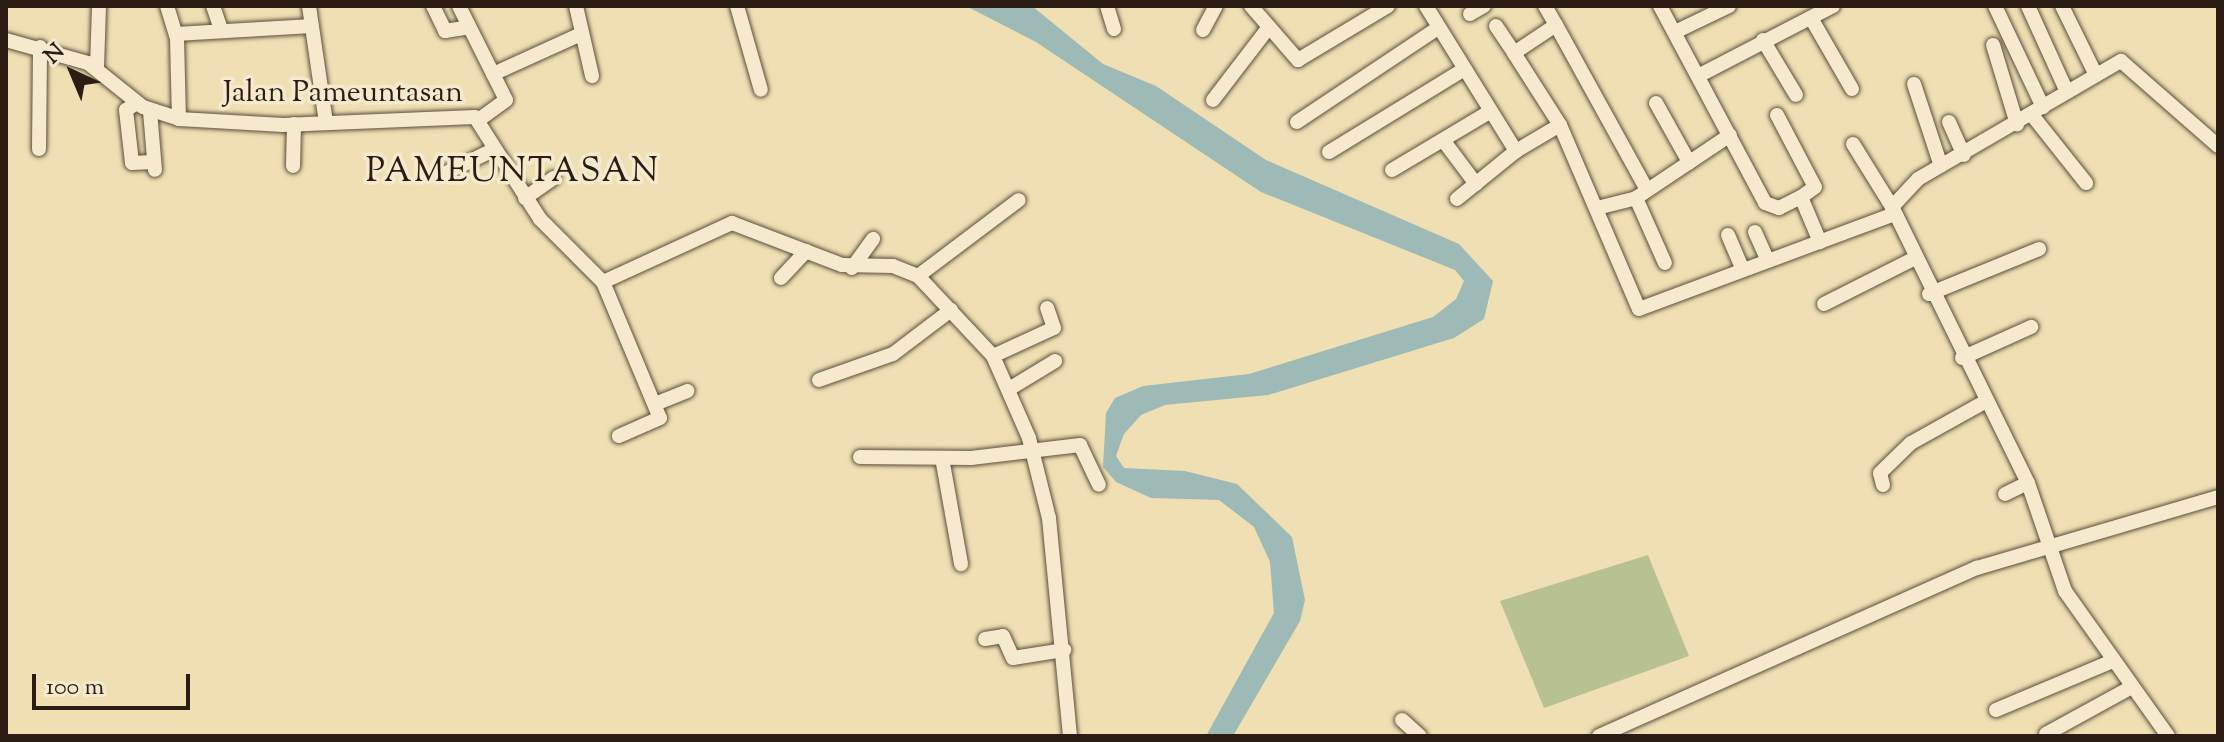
<!DOCTYPE html>
<style>
body{margin:0}
#map{position:relative;width:2224px;height:742px;overflow:hidden;background:#efdfb3;font-family:"Sorts Mill Goudy",serif}
div>[style]{position:absolute}
[style*='--x']{left:calc(var(--x)*1px);top:calc(var(--y)*1px);width:calc(var(--w)*1px);rotate:calc(var(--a)*1deg)}
.green>*{inset:0;background:#b8c28e}
.water>*{inset:0;background:#9ebab7}
.roads{filter:drop-shadow(0 0 2px #5c4e3b) drop-shadow(0 0 2px #5c4e3b)}
.minor>*{height:14px;margin:-7px;padding:0 7px;transform-origin:7px;border-radius:7px;background:#f5eace}
span{translate:-50% -50%;white-space:nowrap;text-align:center;line-height:1.15;-webkit-text-stroke:7px #f5eace;paint-order:stroke}
.street-label{font-size:30px;color:#2b1d13}
.quarter-label{font-size:34px;color:#2b1d13;letter-spacing:2px}
.frame{position:absolute;inset:0;border:8px solid #2b1d13;pointer-events:none}
.north{position:absolute;left:32px;top:32px;width:80px;height:80px;-webkit-text-stroke:6px #f5eace;paint-order:stroke;rotate:316deg;font-size:22px;font-weight:700;line-height:32px;text-align:center;color:#2b1d13}
.north::after{content:'';display:block;margin:auto;width:28px;height:36px;background:#2b1d13;clip-path:polygon(50% 0,100% 100%,50% 72%,0 100%)}
.scale{position:absolute;left:32px;top:674px;width:158px;height:36px;box-sizing:border-box;border:4px solid #2b1d13;border-top:0;padding-left:10px;font-size:24px;line-height:28px;white-space:nowrap;color:#2b1d13;-webkit-text-stroke:6px #f5eace;paint-order:stroke}
</style>
<div id="map">
<div class="green">
<i style="clip-path:polygon(1648px 555px,1689px 656px,1544px 708px,1500px 601px)"></i>
</div>
<div class="water">
<i style="clip-path:polygon(966px 6px,1032px 6px,1103px 64px,1156px 86px,1266px 160px,1459px 244px,1493px 281px,1484px 319px,1454px 338px,1268px 395px,1165px 405px,1141px 415px,1124px 434px,1116px 456px,1124px 468px,1185px 471px,1237px 484px,1292px 537px,1305px 600px,1300px 621px,1233px 736px,1206px 736px,1274px 613px,1270px 562px,1254px 527px,1219px 500px,1151px 498px,1116px 482px,1103px 467px,1106px 413px,1115px 398px,1143px 386px,1249px 374px,1433px 317px,1456px 299px,1464px 281px,1455px 270px,1261px 192px,1036px 42px)"></i>
</div>
<div class="roads">
<div class="minor">
<i style="--x:167;--y:6;--w:34;--a:73"></i>
<i style="--x:177;--y:38;--w:81;--a:88.6"></i>
<i style="--x:213;--y:6;--w:24;--a:71"></i>
<i style="--x:309;--y:6;--w:118;--a:81.7"></i>
<i style="--x:433;--y:6;--w:28;--a:64"></i>
<i style="--x:445;--y:31;--w:24;--a:-9"></i>
<i style="--x:459;--y:6;--w:105;--a:63.4"></i>
<i style="--x:506;--y:100;--w:34;--a:144"></i>
<i style="--x:576;--y:6;--w:72;--a:77.1"></i>
<i style="--x:737;--y:6;--w:87;--a:74.1"></i>
<i style="--x:1107;--y:6;--w:24;--a:73"></i>
<i style="--x:1251;--y:6;--w:72;--a:49"></i>
<i style="--x:1298;--y:60;--w:105;--a:-31"></i>
<i style="--x:1426;--y:6;--w:171;--a:58.2"></i>
<i style="--x:1516;--y:151;--w:76;--a:140.9"></i>
<i style="--x:1660;--y:6;--w:223;--a:61.9"></i>
<i style="--x:1765;--y:203;--w:15;--a:20"></i>
<i style="--x:1779;--y:208;--w:25;--a:-27"></i>
<i style="--x:1801;--y:197;--w:49;--a:67.1"></i>
<i style="--x:1995;--y:6;--w:112;--a:64.6"></i>
<i style="--x:2028;--y:6;--w:94;--a:65.6"></i>
<i style="--x:2062;--y:6;--w:77;--a:63.8"></i>
<i style="--x:1470;--y:14;--w:16;--a:-30"></i>
<i style="--x:1811;--y:18;--w:82;--a:60"></i>
<i style="--x:1556;--y:25;--w:188;--a:61.1"></i>
<i style="--x:1496;--y:26;--w:32;--a:56"></i>
<i style="--x:1203;--y:30;--w:27;--a:-62"></i>
<i style="--x:1675;--y:32;--w:60;--a:-25.7"></i>
<i style="--x:176;--y:34;--w:136;--a:-3.4"></i>
<i style="--x:6;--y:40;--w:85;--a:15.7"></i>
<i style="--x:88;--y:63;--w:70;--a:38.7"></i>
<i style="--x:143;--y:107;--w:38;--a:18"></i>
<i style="--x:179;--y:119;--w:104;--a:3.3"></i>
<i style="--x:283;--y:125;--w:192;--a:-2.4"></i>
<i style="--x:475;--y:117;--w:121;--a:57.5"></i>
<i style="--x:540;--y:219;--w:89;--a:45"></i>
<i style="--x:603;--y:282;--w:142;--a:-24.6"></i>
<i style="--x:732;--y:223;--w:118;--a:20.9"></i>
<i style="--x:842;--y:265;--w:51;--a:1.1"></i>
<i style="--x:893;--y:266;--w:27;--a:22"></i>
<i style="--x:918;--y:276;--w:110;--a:46.8"></i>
<i style="--x:993;--y:356;--w:90;--a:66.3"></i>
<i style="--x:1029;--y:438;--w:82;--a:76"></i>
<i style="--x:1049;--y:518;--w:219;--a:84.5"></i>
<i style="--x:1763;--y:40;--w:64;--a:59"></i>
<i style="--x:1993;--y:45;--w:83;--a:73.1"></i>
<i style="--x:97;--y:67;--w:61;--a:-88.1"></i>
<i style="--x:493;--y:74;--w:94;--a:-24.4"></i>
<i style="--x:1698;--y:76;--w:152;--a:-27.4"></i>
<i style="--x:1914;--y:84;--w:86;--a:71.8"></i>
<i style="--x:1213;--y:100;--w:92;--a:-52.5"></i>
<i style="--x:137;--y:103;--w:13;--a:148"></i>
<i style="--x:126;--y:110;--w:53;--a:83.5"></i>
<i style="--x:132;--y:163;--w:21;--a:-3"></i>
<i style="--x:1656;--y:103;--w:68;--a:60.8"></i>
<i style="--x:150;--y:111;--w:59;--a:85.2"></i>
<i style="--x:1777;--y:115;--w:81;--a:62.2"></i>
<i style="--x:1815;--y:187;--w:17;--a:144"></i>
<i style="--x:2032;--y:115;--w:87;--a:51.5"></i>
<i style="--x:1297;--y:122;--w:169;--a:-33.7"></i>
<i style="--x:1949;--y:122;--w:36;--a:66"></i>
<i style="--x:1560;--y:125;--w:200;--a:66.8"></i>
<i style="--x:1639;--y:309;--w:270;--a:-20.4"></i>
<i style="--x:1443;--y:140;--w:55;--a:53.1"></i>
<i style="--x:1853;--y:144;--w:74;--a:58.2"></i>
<i style="--x:39;--y:149;--w:102;--a:-89.4"></i>
<i style="--x:1516;--y:151;--w:51;--a:-30.6"></i>
<i style="--x:1560;--y:125;--w:85;--a:-122.6"></i>
<i style="--x:1514;--y:53;--w:50;--a:-33.7"></i>
<i style="--x:1556;--y:25;--w:22;--a:-120"></i>
<i style="--x:1329;--y:152;--w:157;--a:-31.5"></i>
<i style="--x:293;--y:166;--w:42;--a:-88.6"></i>
<i style="--x:1392;--y:170;--w:115;--a:-30.8"></i>
<i style="--x:448;--y:172;--w:52;--a:-26.1"></i>
<i style="--x:525;--y:198;--w:35;--a:-35"></i>
<i style="--x:1636;--y:198;--w:71;--a:66"></i>
<i style="--x:1601;--y:207;--w:36;--a:-14"></i>
<i style="--x:1636;--y:198;--w:113;--a:-33.8"></i>
<i style="--x:1755;--y:232;--w:30;--a:66"></i>
<i style="--x:1728;--y:235;--w:34;--a:67"></i>
<i style="--x:852;--y:268;--w:36;--a:-54"></i>
<i style="--x:918;--y:276;--w:126;--a:-37"></i>
<i style="--x:781;--y:278;--w:37;--a:-47"></i>
<i style="--x:603;--y:282;--w:147;--a:67.3"></i>
<i style="--x:660;--y:418;--w:45;--a:156.3"></i>
<i style="--x:1929;--y:294;--w:119;--a:-22.2"></i>
<i style="--x:1824;--y:304;--w:100;--a:-26.8"></i>
<i style="--x:993;--y:356;--w:67;--a:-24.7"></i>
<i style="--x:1054;--y:328;--w:21;--a:-109"></i>
<i style="--x:1962;--y:358;--w:76;--a:-24.2"></i>
<i style="--x:819;--y:380;--w:78;--a:-19.4"></i>
<i style="--x:893;--y:354;--w:73;--a:-37.2"></i>
<i style="--x:1009;--y:389;--w:54;--a:-31.3"></i>
<i style="--x:655;--y:404;--w:35;--a:-22"></i>
<i style="--x:860;--y:457;--w:111;--a:0.5"></i>
<i style="--x:971;--y:458;--w:110;--a:-6.8"></i>
<i style="--x:1080;--y:445;--w:44;--a:64.6"></i>
<i style="--x:942;--y:458;--w:108;--a:79.8"></i>
<i style="--x:1883;--y:485;--w:12;--a:-104"></i>
<i style="--x:1880;--y:473;--w:43;--a:-44.1"></i>
<i style="--x:1911;--y:443;--w:86;--a:-29.2"></i>
<i style="--x:2005;--y:494;--w:25;--a:-26"></i>
<i style="--x:985;--y:639;--w:18;--a:-9"></i>
<i style="--x:1003;--y:636;--w:24;--a:66"></i>
<i style="--x:1013;--y:658;--w:52;--a:-8.9"></i>
<i style="--x:1996;--y:710;--w:124;--a:-22.8"></i>
<i style="--x:1402;--y:720;--w:24;--a:42"></i>
<i style="--x:2046;--y:734;--w:98;--a:-28.7"></i>
<i style="--x:1599;--y:736;--w:414;--a:-24"></i>
<i style="--x:1977;--y:568;--w:251;--a:-16.4"></i>
<i style="--x:2168;--y:736;--w:178;--a:-125.4"></i>
<i style="--x:2065;--y:591;--w:114;--a:-108.9"></i>
<i style="--x:2028;--y:483;--w:308;--a:-116.2"></i>
<i style="--x:1892;--y:207;--w:38;--a:-47"></i>
<i style="--x:1918;--y:179;--w:235;--a:-30.2"></i>
<i style="--x:2121;--y:61;--w:129;--a:41.2"></i>
</div>
</div>
<div class="street-label">
<span style="left:343px;top:94px">Jalan Pameuntasan</span>
</div>
<div class="quarter-label">
<span style="left:513px;top:173px">PAMEUNTASAN</span>
</div>
<div class="frame"></div>
<div class="north">N</div>
<div class="scale">100 m</div>
</div>
